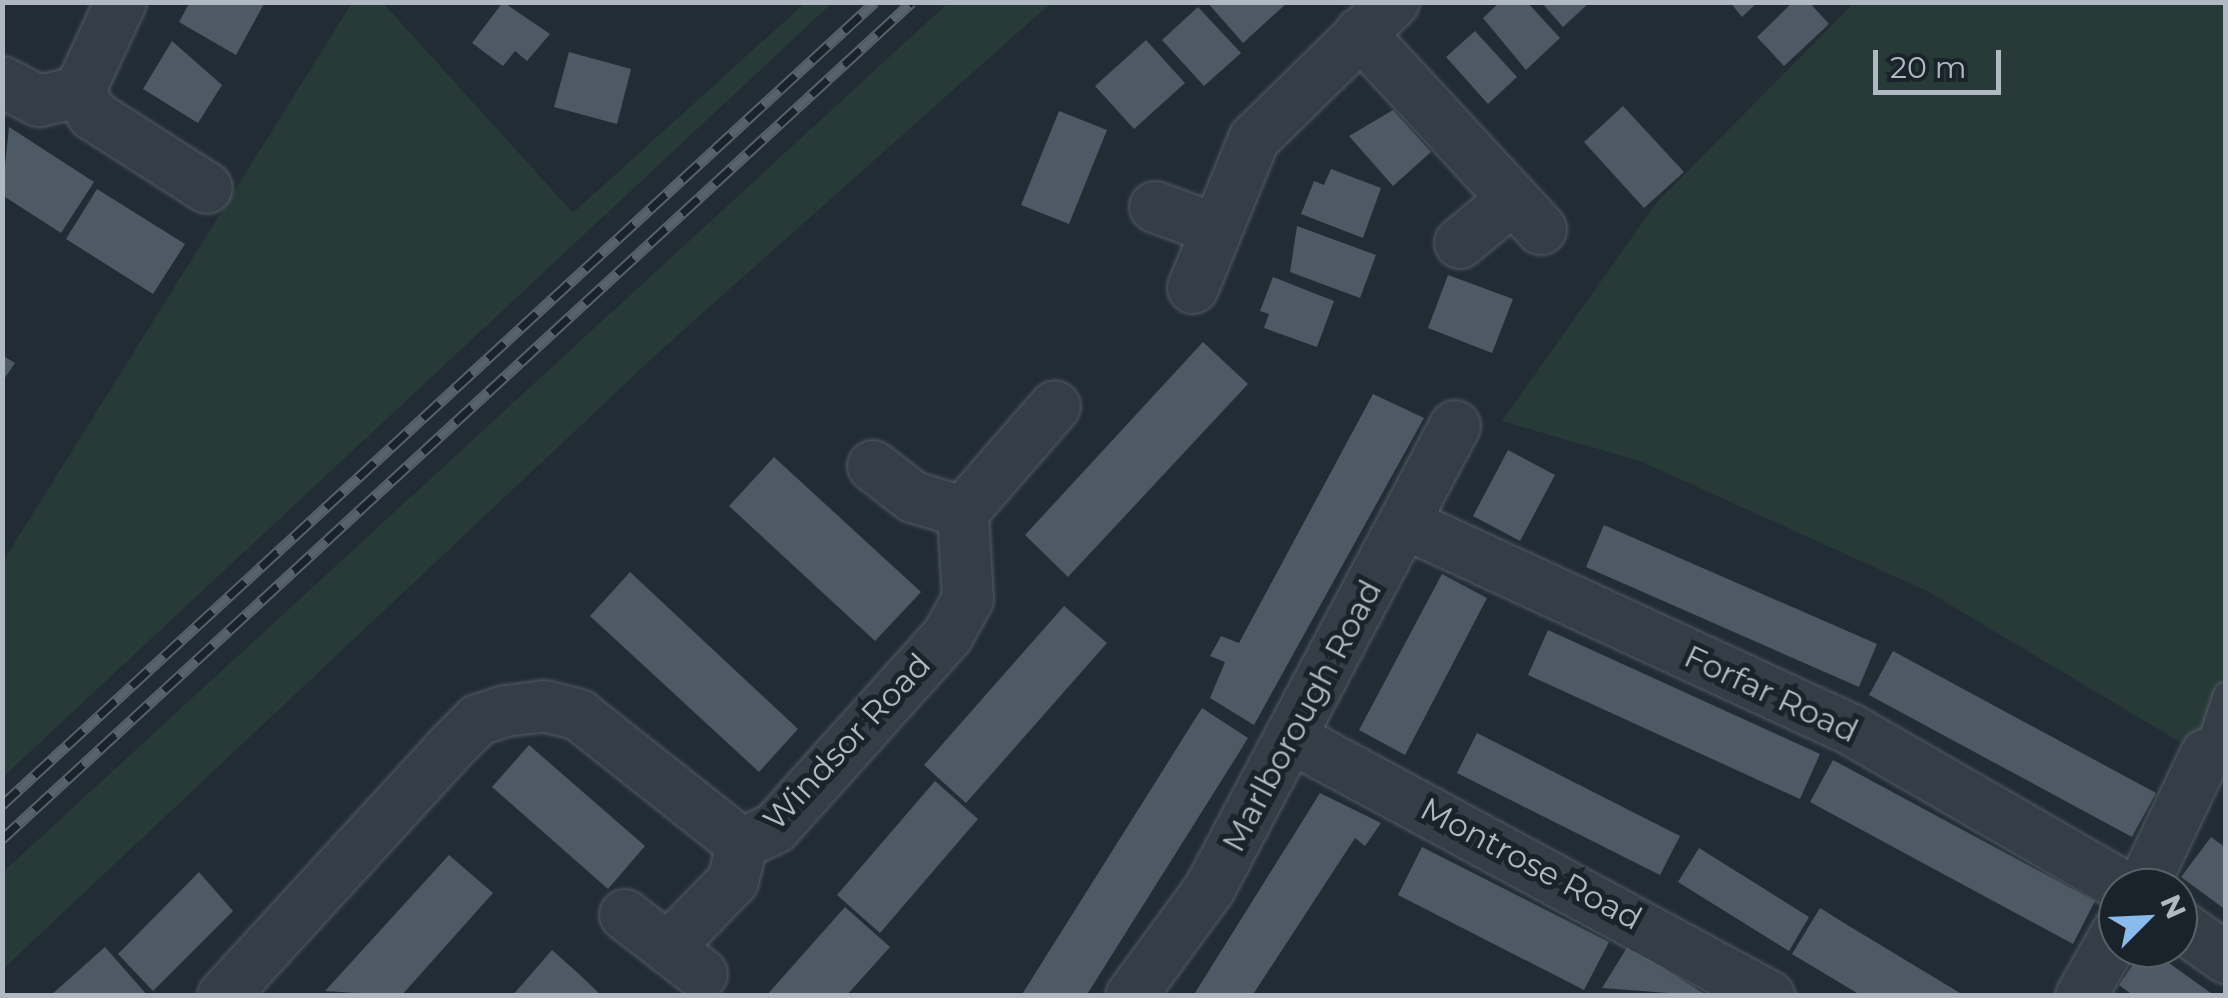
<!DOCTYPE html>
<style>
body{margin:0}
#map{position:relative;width:2228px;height:998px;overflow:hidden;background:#222c35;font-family:Montserrat,sans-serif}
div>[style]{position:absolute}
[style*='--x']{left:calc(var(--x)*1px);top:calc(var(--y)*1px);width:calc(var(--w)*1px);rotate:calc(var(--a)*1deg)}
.green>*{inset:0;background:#273a38}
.building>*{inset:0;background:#4d5964}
.roads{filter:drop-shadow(0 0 2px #535c63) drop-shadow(0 0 2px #535c63)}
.lane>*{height:25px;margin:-12.5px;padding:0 12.5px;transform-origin:12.5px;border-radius:12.5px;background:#353e46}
.street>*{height:50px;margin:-25px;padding:0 25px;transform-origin:25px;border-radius:25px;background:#353e46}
.rail>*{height:11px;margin-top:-5.5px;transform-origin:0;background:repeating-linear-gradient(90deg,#1b232a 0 22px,#57626c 0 44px);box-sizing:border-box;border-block:2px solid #57626c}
span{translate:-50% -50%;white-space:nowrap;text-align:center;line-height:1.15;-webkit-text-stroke:10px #1b232a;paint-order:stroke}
.street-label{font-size:32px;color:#b0b9c2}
.frame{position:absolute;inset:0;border:5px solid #b0b9c2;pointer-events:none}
.north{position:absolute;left:2098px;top:868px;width:100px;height:100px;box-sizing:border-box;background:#1b232a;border:2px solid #575f67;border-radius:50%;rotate:66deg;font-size:28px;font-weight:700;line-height:40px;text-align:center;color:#b0b9c2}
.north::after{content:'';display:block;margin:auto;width:35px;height:45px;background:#8abbed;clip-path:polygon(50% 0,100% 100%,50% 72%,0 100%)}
.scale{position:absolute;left:1873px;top:50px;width:128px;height:45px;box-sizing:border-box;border:5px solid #b0b9c2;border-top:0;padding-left:12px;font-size:30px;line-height:35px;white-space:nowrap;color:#b0b9c2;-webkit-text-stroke:8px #1b232a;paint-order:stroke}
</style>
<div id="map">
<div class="green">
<i style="clip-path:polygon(352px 3px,383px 3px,573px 213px,805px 3px,832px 3px,3px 777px,2px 563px)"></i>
<i style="clip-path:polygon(948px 3px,1051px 3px,661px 350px,3px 969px,3px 872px)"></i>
<i style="clip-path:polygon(1854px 3px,2225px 3px,2225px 769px,1927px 591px,1640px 461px,1502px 421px,1657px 202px)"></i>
</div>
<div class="building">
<i style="clip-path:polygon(190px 2px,265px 2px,236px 55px,179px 22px)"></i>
<i style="clip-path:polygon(503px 2px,550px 34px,527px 61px,515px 51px,503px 66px,472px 43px)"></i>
<i style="clip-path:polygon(1207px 2px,1288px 2px,1243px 43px)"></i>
<i style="clip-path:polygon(1500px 2px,1527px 2px,1560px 38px,1526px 70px,1483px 18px)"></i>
<i style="clip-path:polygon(1541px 2px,1590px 2px,1563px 27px)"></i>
<i style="clip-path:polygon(1730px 2px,1758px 2px,1742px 17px)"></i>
<i style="clip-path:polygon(1793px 2px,1809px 2px,1829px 24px,1784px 66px,1757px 37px)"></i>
<i style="clip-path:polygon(1198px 7px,1241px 53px,1204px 86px,1162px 40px)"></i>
<i style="clip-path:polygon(1475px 31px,1517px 77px,1488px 104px,1446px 57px)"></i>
<i style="clip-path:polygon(1146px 40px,1185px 83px,1134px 129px,1095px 86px)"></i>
<i style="clip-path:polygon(172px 41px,222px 85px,198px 123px,143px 89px)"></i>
<i style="clip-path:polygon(569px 52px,631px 69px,617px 124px,554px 107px)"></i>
<i style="clip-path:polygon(1623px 106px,1684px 172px,1644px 208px,1584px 142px)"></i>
<i style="clip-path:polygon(1393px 110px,1431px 152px,1393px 186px,1349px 136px)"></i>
<i style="clip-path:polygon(1059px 111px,1107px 130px,1069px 224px,1021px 205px)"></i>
<i style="clip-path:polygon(9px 127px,94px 182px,61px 233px,2px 195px)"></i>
<i style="clip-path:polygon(1331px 169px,1381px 188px,1363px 238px,1301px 214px,1314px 181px,1324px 185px)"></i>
<i style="clip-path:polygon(97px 189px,185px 244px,153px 294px,66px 239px)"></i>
<i style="clip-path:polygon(1297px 226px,1376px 255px,1360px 298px,1290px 272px)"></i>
<i style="clip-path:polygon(1448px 275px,1513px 299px,1492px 353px,1428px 328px)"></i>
<i style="clip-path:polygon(1273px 277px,1334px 301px,1317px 347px,1264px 328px,1269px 314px,1260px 311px)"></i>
<i style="clip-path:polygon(1203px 342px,1248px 384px,1068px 577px,1025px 535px)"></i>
<i style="clip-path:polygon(2px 355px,15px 363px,2px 382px)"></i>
<i style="clip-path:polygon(1373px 394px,1424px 418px,1254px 725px,1210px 698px,1225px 662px,1210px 656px,1221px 636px,1239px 643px)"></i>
<i style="clip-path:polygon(1508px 450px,1555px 475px,1520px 541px,1473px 516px)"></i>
<i style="clip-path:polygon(774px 457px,921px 592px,875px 641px,729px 506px)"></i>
<i style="clip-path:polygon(1604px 525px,1877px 644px,1859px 687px,1586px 567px)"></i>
<i style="clip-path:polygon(630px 572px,798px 729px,759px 772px,590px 616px)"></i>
<i style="clip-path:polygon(1442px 574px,1487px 598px,1405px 755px,1359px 730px)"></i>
<i style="clip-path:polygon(1064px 606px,1107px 643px,966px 803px,924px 765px)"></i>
<i style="clip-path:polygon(1548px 630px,1820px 754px,1800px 799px,1528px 675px)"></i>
<i style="clip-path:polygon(1893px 651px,2156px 793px,2132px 837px,1869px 695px)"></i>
<i style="clip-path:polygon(1202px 708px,1248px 738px,1230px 767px,1086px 996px,1021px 996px)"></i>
<i style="clip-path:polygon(1477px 733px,1680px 836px,1660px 875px,1457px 773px)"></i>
<i style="clip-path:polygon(529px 745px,645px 846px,608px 889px,492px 787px)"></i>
<i style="clip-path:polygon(1833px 760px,2095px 901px,2073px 944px,1810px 802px)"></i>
<i style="clip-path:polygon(935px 781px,978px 819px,880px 933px,837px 895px)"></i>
<i style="clip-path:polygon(1320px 793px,1381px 823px,1365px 846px,1355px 838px,1252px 996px,1193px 996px)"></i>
<i style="clip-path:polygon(2211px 837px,2226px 848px,2226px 910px,2181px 877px)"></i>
<i style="clip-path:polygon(1422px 847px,1609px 942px,1584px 990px,1398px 895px)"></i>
<i style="clip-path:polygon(1699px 848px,1809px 917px,1789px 951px,1678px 882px)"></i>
<i style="clip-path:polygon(449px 855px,493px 893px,401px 996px,325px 991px)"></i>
<i style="clip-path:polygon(199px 872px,233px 911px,153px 991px,118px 954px)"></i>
<i style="clip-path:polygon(845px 907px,890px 947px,846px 996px,766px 996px)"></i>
<i style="clip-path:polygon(1820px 908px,1849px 926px,1965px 996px,1862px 996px,1792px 954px)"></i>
<i style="clip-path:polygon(1628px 946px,1708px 996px,1602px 988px)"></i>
<i style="clip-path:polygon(105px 947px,148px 996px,50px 996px)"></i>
<i style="clip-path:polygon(2144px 948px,2148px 948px,2215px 996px,2134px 996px,2119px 985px)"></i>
<i style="clip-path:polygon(552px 950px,580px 975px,602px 996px,512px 996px)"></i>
</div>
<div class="roads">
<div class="lane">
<i style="--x:2206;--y:754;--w:63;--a:-71.6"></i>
</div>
<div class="street">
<i style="--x:1360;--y:33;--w:267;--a:47.3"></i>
<i style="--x:2;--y:82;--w:42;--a:27.2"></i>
<i style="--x:39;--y:101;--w:41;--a:-12.7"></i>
<i style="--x:79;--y:92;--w:27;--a:59"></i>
<i style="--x:93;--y:115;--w:135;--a:32.6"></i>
<i style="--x:79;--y:92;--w:99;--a:-65"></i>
<i style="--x:1155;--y:207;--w:61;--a:20.2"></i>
<i style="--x:1460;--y:243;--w:69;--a:-39.7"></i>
<i style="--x:1193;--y:288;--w:161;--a:-67.7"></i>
<i style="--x:1254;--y:139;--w:196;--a:-44.4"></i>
<i style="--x:873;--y:466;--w:51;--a:37.8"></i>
<i style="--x:913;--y:497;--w:52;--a:16.7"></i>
<i style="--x:1404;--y:523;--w:494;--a:24.8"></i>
<i style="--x:1852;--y:730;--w:316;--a:30"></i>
<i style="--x:1290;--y:737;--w:545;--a:28.4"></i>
<i style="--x:2142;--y:888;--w:148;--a:-64.5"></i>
<i style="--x:625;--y:915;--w:97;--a:37.5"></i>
<i style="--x:2178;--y:924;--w:59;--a:35.3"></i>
<i style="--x:668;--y:948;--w:93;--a:-45.9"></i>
<i style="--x:733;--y:881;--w:38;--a:-76"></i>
<i style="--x:223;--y:996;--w:336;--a:-47.5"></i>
<i style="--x:450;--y:748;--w:40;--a:-45"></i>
<i style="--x:478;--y:720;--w:29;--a:-18"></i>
<i style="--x:506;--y:711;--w:38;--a:-7"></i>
<i style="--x:544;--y:706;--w:36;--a:14"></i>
<i style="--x:579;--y:715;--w:208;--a:38.4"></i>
<i style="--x:742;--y:844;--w:37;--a:-26"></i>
<i style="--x:775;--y:828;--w:259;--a:-48.1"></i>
<i style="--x:948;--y:635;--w:41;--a:-60.9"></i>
<i style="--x:968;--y:599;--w:87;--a:-93.3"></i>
<i style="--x:963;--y:512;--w:140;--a:-49"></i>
<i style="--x:1131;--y:996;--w:134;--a:-53.8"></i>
<i style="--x:1210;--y:888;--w:523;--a:-62.06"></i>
<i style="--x:2081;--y:996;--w:75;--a:-60.4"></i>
</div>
</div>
<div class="rail">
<i style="--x:2;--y:805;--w:1186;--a:-42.61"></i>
<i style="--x:2;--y:839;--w:1236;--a:-42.61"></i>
</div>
<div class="street-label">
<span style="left:1771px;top:694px;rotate:25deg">Forfar Road</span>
<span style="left:1302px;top:716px;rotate:-62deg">Marlborough Road</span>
<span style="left:847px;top:742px;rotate:-47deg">Windsor Road</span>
<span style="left:1531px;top:864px;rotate:28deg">Montrose Road</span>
</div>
<div class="frame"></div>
<div class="north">N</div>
<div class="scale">20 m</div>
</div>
